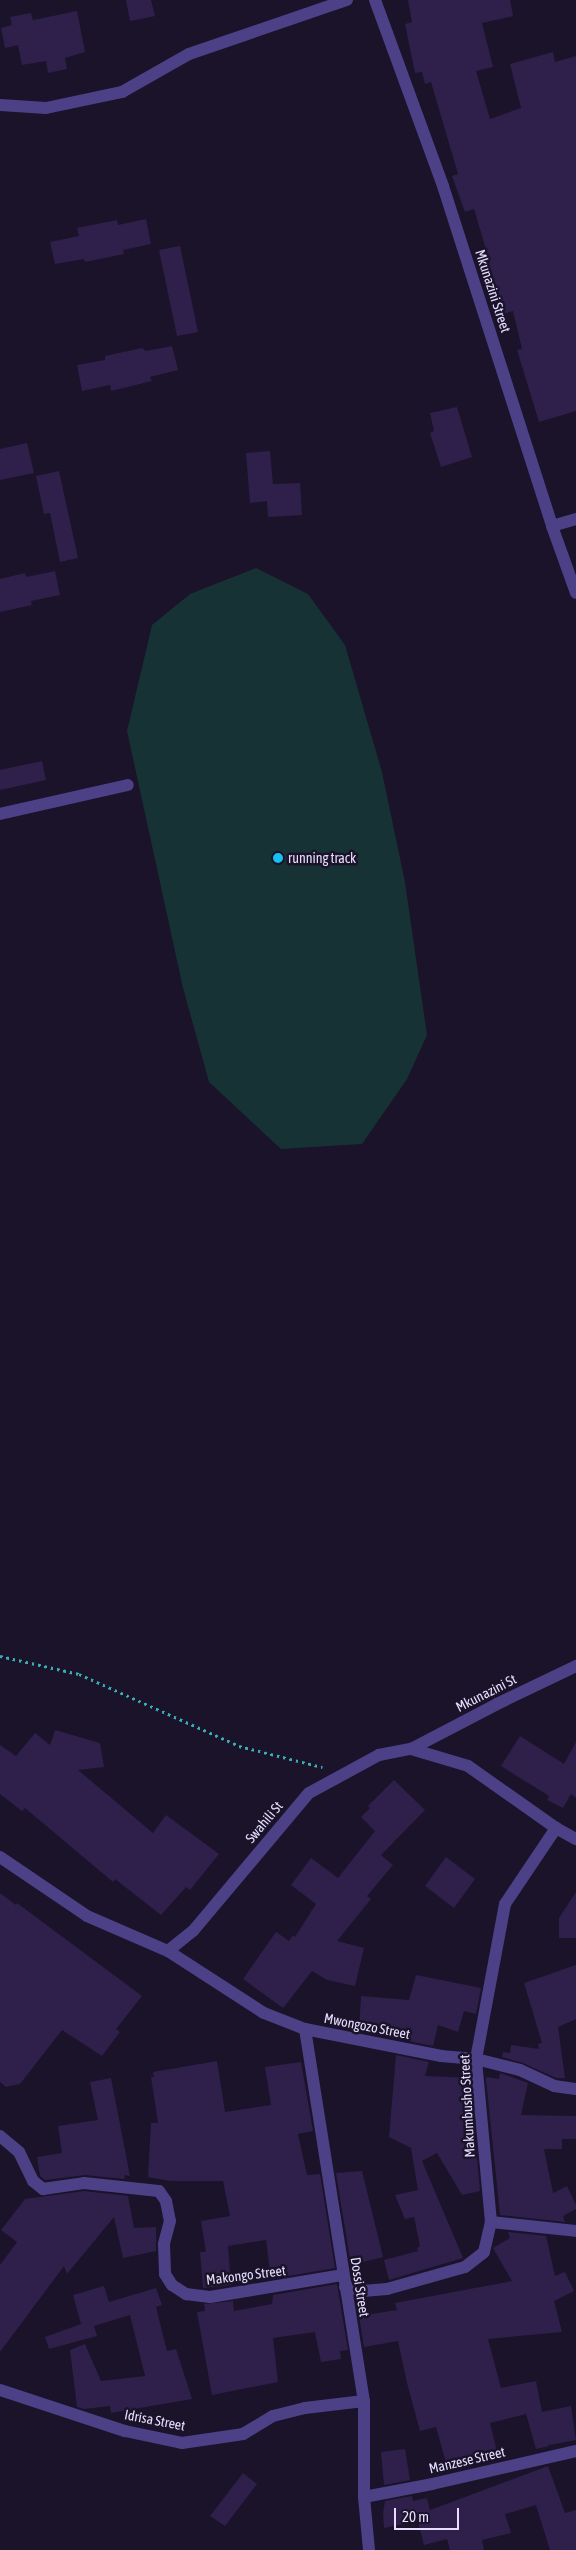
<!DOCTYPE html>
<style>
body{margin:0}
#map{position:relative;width:576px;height:2550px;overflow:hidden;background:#1a132a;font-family:"Asap Condensed",sans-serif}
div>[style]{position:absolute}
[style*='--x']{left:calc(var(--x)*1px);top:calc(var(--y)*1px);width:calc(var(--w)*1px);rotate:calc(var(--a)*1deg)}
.green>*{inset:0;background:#163234}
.building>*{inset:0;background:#2e204a}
.path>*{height:3px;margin-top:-1.5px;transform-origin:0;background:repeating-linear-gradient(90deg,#38afb7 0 2.5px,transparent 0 6.5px)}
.minor>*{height:12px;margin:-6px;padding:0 6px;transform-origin:6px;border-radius:6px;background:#4c4187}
.dots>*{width:14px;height:14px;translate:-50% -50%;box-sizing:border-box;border:2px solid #1a132a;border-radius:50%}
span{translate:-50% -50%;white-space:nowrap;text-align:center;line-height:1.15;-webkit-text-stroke:5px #1a132a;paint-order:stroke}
.street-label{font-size:14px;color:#e5defd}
.poi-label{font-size:14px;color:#e5defd}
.left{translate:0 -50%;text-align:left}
.scale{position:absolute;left:394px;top:2508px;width:65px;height:22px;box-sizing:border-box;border:2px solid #e5defd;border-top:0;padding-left:6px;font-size:15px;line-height:18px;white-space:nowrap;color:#e5defd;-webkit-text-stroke:4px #1a132a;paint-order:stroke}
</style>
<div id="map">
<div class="green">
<i style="clip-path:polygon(256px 568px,308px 594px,345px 645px,382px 772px,405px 882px,427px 1035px,407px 1079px,362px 1144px,281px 1149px,209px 1082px,183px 988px,127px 731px,152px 625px,190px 594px)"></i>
</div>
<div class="building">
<i style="clip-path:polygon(126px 0,151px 0,155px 16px,130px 21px)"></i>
<i style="clip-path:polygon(408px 0,510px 0,513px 16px,482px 23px,493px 67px,476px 71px,490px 119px,521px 108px,510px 64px,553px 52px,555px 62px,576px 56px,576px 411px,539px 422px,517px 350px,522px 349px,513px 311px,503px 314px,499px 297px,491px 299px,486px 281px,490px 279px,486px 264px,490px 263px,474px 209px,465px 212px,452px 176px,458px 174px,431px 82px,425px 84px,422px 72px,415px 73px,405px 24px,412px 22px)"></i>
<i style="clip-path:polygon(77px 11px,85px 52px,65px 58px,67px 69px,48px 73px,46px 61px,22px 65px,18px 45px,5px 48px,1px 28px,12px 25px,10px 17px,31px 13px,33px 20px)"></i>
<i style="clip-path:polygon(146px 219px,151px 244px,123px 250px,124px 254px,85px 262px,84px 259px,55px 264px,50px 242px,79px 236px,77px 228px,117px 220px,118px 225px)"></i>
<i style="clip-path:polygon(180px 246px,198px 332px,177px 336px,159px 250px)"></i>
<i style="clip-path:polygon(172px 346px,178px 370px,150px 377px,152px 381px,111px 391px,110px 385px,82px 391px,77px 365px,105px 360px,105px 356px,142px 348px,146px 351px)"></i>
<i style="clip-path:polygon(457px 407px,472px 457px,441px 467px,430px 433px,434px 431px,430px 413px)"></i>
<i style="clip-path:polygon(27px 443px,34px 473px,0 480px,0 449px)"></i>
<i style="clip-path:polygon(270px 451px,273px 484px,300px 483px,302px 515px,268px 517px,267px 501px,250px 503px,246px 453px)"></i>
<i style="clip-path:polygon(59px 471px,78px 558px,60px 562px,50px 513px,44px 514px,36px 476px)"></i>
<i style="clip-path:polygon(55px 571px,60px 595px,31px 601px,32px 605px,0 612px,0 579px,25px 573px,26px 577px)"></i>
<i style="clip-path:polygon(42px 761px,46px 780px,0 790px,0 770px)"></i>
<i style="clip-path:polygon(55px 1730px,100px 1743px,104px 1767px,78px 1770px,153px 1833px,166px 1815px,219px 1854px,190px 1890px,186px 1887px,161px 1915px,115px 1879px,113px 1882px,25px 1808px,22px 1811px,0 1794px,0 1745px,16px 1756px,35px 1733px,50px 1745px)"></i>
<i style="clip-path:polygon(520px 1736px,564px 1764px,576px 1742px,576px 1798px,571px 1794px,563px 1808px,547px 1800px,549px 1796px,501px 1766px)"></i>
<i style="clip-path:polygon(394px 1780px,425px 1810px,381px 1855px,393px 1865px,367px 1896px,371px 1899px,337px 1941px,364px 1948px,355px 1986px,327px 1980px,312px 1971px,283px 2008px,243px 1979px,276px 1932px,289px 1941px,293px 1935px,295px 1937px,316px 1904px,291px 1885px,311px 1858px,338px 1878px,375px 1831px,361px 1817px,370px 1808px,368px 1806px)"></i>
<i style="clip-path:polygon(446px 1857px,475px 1879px,454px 1908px,425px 1886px)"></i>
<i style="clip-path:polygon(576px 1892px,576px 1938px,559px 1938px,559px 1918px)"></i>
<i style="clip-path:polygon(0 1893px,16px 1905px,17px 1903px,142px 1996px,116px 2029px,120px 2032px,102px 2056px,62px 2030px,20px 2084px,6px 2087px,0 2082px)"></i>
<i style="clip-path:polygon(576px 1965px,576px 2019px,558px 2027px,565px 2078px,556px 2078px,523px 2063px,502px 2057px,503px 2052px,510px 2053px,511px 2045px,539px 2049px,538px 2044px,542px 2043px,524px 1983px)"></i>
<i style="clip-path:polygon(416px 1975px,481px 1988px,476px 2014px,464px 2011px,458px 2032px,438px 2025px,433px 2046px,359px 2031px,361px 1996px,409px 2000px)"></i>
<i style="clip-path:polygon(396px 2055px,429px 2062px,425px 2076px,470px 2078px,480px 2191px,462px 2195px,437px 2153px,422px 2161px,463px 2258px,389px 2280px,384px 2260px,418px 2251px,417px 2248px,420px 2246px,414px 2217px,405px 2219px,395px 2195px,418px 2190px,411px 2148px,389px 2137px)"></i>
<i style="clip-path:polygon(217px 2061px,225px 2112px,271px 2105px,265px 2067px,301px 2062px,313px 2131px,298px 2134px,307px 2175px,320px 2174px,335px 2268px,271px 2279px,266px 2240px,228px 2246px,231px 2285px,203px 2288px,200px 2252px,206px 2252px,201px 2221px,230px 2216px,223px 2181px,170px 2181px,148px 2177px,151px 2123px,158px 2123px,151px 2077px,154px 2077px,153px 2072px)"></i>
<i style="clip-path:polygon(500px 2073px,528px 2083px,521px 2115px,576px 2116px,576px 2139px,562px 2139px,562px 2149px,544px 2149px,553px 2193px,567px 2186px,576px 2205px,576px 2209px,563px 2216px,565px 2222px,500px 2215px,486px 2079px,487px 2077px,499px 2079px)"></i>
<i style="clip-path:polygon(111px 2078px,130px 2176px,124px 2175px,125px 2179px,85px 2175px,45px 2180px,40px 2176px,37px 2157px,62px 2153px,58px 2126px,98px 2120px,90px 2082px)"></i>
<i style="clip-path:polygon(362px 2171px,383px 2257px,351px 2265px,336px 2173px)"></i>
<i style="clip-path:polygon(84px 2191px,128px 2196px,134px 2228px,156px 2227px,156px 2251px,123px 2258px,114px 2217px,67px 2274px,64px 2266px,0 2352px,0 2265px,17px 2242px,1px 2230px,25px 2199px)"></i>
<i style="clip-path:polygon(508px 2232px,546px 2236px,555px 2276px,565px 2272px,574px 2291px,554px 2301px,562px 2332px,488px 2339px,501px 2388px,536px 2381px,542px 2412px,571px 2406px,576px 2440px,550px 2445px,549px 2443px,549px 2446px,536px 2449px,526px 2414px,490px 2423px,498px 2456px,448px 2470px,436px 2427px,420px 2431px,407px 2383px,398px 2341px,364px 2347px,359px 2316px,397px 2310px,395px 2303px,512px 2281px,493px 2248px,510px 2238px)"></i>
<i style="clip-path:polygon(337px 2284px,348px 2350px,340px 2351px,341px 2359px,321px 2362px,315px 2332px,273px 2338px,278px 2382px,212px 2395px,197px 2312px,205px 2311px,204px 2304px,233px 2301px,234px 2311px,272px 2304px,273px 2295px)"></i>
<i style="clip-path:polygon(104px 2286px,109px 2302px,156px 2288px,162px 2305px,156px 2307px,167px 2351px,176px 2349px,192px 2399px,111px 2413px,110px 2406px,84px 2409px,77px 2407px,70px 2350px,85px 2344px,101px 2381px,145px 2376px,130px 2315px,94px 2326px,97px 2336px,49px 2349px,45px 2337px,81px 2324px,73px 2295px)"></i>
<i style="clip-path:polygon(405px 2449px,410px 2480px,384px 2485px,381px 2452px)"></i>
<i style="clip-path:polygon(548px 2466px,565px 2513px,576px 2510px,576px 2550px,550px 2550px,536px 2505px,505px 2514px,511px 2533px,482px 2540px,484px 2550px,450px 2550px,447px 2539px,424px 2545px,418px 2521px,384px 2528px,383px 2513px,385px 2501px,412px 2496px,413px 2501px,427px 2498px,430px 2510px)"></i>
<i style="clip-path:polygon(243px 2473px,257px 2484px,225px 2526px,210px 2516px)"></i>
</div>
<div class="path">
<i style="--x:0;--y:1656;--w:81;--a:12.8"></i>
<i style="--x:79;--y:1674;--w:175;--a:24.2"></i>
<i style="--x:239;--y:1746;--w:86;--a:14.2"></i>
</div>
<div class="minor">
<i style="--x:375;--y:0;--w:198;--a:69.9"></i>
<i style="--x:443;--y:186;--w:357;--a:72.2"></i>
<i style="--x:552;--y:526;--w:71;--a:70.3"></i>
<i style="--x:0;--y:105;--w:46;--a:3.7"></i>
<i style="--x:46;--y:108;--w:78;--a:-11.9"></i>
<i style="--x:122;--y:92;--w:77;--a:-29.6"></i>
<i style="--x:189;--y:54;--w:167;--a:-18.9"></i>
<i style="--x:552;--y:526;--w:25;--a:-16"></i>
<i style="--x:0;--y:814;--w:131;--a:-12.8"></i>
<i style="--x:411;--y:1749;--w:97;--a:-27.6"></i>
<i style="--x:497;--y:1704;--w:88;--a:-25.7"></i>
<i style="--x:0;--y:1857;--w:105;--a:34.1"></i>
<i style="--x:87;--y:1916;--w:88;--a:23.4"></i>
<i style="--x:168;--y:1951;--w:32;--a:-39"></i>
<i style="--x:193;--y:1931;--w:180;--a:-50"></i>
<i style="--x:309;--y:1793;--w:80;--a:-28.5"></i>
<i style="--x:379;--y:1755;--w:33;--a:-11"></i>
<i style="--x:411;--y:1749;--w:59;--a:16.6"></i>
<i style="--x:468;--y:1766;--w:108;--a:35.2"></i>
<i style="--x:556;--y:1828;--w:23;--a:29"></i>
<i style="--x:168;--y:1951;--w:114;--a:32.9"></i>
<i style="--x:264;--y:2013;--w:44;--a:21.3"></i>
<i style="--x:305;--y:2029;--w:139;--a:11.2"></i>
<i style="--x:441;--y:2056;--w:35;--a:5"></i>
<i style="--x:476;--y:2059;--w:45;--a:14"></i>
<i style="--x:520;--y:2070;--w:38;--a:25"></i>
<i style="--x:554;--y:2086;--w:22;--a:8"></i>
<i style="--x:305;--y:2029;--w:377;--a:81"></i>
<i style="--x:364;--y:2401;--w:96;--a:90"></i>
<i style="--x:364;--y:2497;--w:53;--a:84.6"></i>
<i style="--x:0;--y:2136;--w:25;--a:40"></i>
<i style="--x:19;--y:2152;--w:32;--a:64"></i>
<i style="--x:33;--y:2181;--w:13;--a:39"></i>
<i style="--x:43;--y:2189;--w:41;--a:-8.3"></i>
<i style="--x:84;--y:2183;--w:75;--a:6.1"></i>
<i style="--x:159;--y:2191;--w:12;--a:55"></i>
<i style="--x:166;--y:2201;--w:20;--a:79"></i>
<i style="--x:170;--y:2221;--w:24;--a:105"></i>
<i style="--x:164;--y:2244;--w:30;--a:88"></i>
<i style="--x:165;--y:2274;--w:13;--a:58"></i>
<i style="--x:172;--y:2285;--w:17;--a:33"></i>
<i style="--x:186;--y:2294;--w:24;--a:7"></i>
<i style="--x:210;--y:2297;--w:135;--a:-9.4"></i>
<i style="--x:491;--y:2222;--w:85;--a:6"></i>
<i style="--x:345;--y:2287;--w:18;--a:13"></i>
<i style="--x:363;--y:2291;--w:24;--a:-5"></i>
<i style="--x:387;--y:2289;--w:81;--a:-15.8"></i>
<i style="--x:465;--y:2267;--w:24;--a:-38"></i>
<i style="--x:484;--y:2252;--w:31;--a:-77"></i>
<i style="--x:491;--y:2222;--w:164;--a:-95.3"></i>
<i style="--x:476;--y:2059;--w:158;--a:-79.4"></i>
<i style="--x:505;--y:1904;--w:92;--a:-56.1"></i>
<i style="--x:0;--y:2390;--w:132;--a:18.2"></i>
<i style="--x:125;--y:2431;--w:58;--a:11.9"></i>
<i style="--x:182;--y:2443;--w:62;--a:-8.4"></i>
<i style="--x:243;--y:2434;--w:35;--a:-31"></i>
<i style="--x:273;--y:2416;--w:33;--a:-14"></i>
<i style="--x:305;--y:2408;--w:59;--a:-6.8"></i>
<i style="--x:364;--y:2497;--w:69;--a:-10.8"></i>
<i style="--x:432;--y:2484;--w:148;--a:-12.9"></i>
</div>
<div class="dots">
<i style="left:278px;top:858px;background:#15c1f2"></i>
</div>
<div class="street-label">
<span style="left:493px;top:291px;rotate:72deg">Mkunazini Street</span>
<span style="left:486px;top:1693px;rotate:-27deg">Mkunazini St</span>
<span style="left:264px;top:1822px;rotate:-50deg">Swahili St</span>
<span style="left:367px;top:2026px;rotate:11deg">Mwongozo Street</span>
<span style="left:467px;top:2106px;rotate:-93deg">Makumbusho Street</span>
<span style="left:246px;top:2275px;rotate:-7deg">Makongo Street</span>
<span style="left:360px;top:2287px;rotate:81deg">Dossi Street</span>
<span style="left:155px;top:2420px;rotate:11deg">Idrisa Street</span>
<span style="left:467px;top:2460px;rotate:-13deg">Manzese Street</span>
</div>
<div class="poi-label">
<span class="left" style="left:288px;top:858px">running track</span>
</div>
<div class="scale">20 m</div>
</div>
